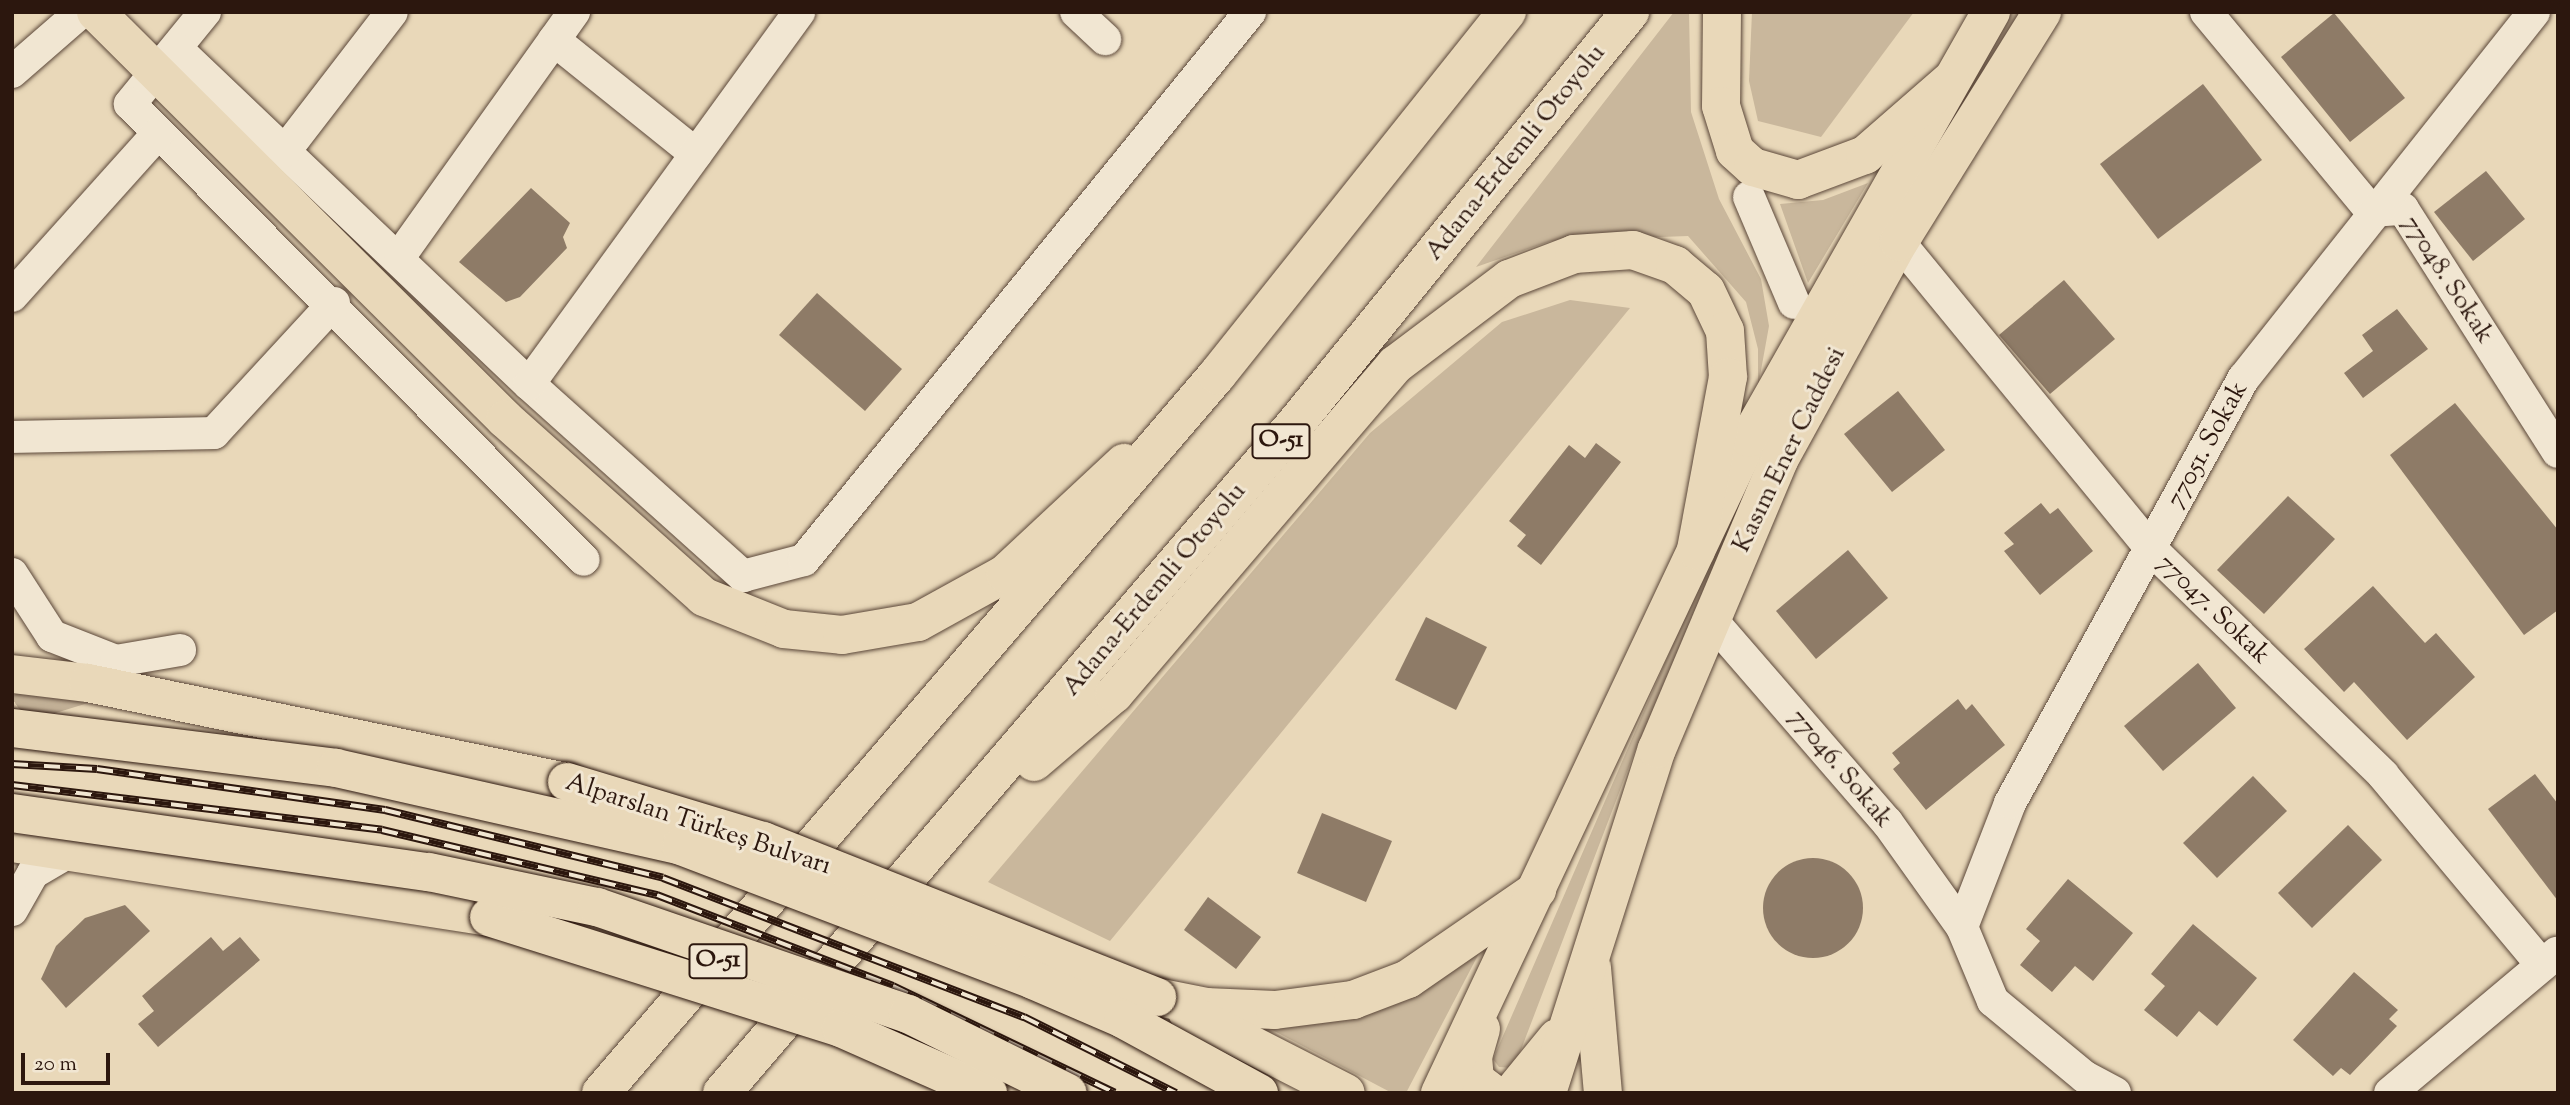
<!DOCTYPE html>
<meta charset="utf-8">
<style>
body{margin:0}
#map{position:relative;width:2570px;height:1105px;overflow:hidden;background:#e9d8b9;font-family:"Sorts Mill Goudy",serif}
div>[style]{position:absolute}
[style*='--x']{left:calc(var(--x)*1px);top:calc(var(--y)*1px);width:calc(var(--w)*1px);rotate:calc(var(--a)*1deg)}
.green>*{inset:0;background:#c9b79c}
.building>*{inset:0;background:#8e7b67}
.round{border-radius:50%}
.major-tunnel>*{height:38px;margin-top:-19px;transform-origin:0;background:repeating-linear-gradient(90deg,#c3b197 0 38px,transparent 0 57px)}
.roads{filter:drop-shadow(0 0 2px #5b4739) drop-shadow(0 0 2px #5b4739)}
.minor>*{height:32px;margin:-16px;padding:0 16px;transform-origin:16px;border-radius:16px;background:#f1e6d2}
.major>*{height:38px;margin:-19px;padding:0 19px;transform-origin:19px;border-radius:19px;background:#e9d8b9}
.highway>*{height:38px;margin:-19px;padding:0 19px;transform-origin:19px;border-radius:19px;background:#e9d8b9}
.rail>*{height:8px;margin-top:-4px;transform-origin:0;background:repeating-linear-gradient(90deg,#f1e6d2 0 16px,#2c170e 0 32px);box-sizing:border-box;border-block:2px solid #2c170e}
.bridges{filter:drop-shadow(0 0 2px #2c170e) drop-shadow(0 0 2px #2c170e)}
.major-bridge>*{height:38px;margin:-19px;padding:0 19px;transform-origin:19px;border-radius:19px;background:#e9d8b9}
.highway-bridge>*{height:38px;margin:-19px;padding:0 19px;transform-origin:19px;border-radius:19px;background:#e9d8b9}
span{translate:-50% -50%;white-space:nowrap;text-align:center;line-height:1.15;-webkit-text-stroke:6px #f1e6d2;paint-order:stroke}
.shield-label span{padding:2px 5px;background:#f1e6d2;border:2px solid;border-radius:5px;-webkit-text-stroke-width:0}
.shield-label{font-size:24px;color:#2c170e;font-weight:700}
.street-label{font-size:26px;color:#2c170e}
.frame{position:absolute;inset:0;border:14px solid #2c170e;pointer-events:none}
.scale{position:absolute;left:21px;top:1053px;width:89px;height:32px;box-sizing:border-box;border:4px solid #2c170e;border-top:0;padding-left:9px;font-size:21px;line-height:24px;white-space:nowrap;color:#2c170e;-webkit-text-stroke:5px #f1e6d2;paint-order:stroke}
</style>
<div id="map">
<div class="green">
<i style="clip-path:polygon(1674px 12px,1689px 12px,1691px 112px,1719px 199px,1761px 279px,1769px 326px,1758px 387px,1758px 349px,1746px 302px,1688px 236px,1551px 241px,1476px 267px)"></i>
<i style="clip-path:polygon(1752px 12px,1914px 12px,1821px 137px,1758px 121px,1749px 81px)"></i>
<i style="clip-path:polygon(2012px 12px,2020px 12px,1812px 363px,1635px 751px,1514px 1068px,1499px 1067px,1493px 1059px,1720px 536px,1806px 360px)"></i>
<i style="clip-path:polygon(1868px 183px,1808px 283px,1780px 204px,1823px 200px)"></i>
<i style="clip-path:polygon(1570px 300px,1630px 308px,1110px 941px,988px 882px,1370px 433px,1502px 322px)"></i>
<i style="clip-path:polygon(1487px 938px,1406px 1093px,1392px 1093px,1261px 1024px)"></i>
</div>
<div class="building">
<i style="clip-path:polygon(2334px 13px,2405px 98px,2350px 142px,2281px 57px)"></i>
<i style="clip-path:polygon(2203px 84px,2262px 160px,2158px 239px,2100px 164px)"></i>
<i style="clip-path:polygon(2486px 171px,2525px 219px,2473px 261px,2434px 212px)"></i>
<i style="clip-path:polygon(531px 188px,570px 223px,563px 237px,567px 248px,520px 297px,506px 302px,459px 262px)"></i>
<i style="clip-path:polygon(2064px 280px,2115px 339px,2050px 394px,1999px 335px)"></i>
<i style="clip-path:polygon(817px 293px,902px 369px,865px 411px,779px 335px)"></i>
<i style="clip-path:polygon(2397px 309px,2428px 349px,2363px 398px,2344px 373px,2373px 351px,2362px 335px)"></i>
<i style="clip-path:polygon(1898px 391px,1945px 450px,1892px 492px,1844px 434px)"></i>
<i style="clip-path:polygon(2455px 403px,2558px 530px,2558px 610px,2524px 635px,2390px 455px)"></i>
<i style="clip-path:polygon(1596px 443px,1621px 462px,1541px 565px,1517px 546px,1526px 535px,1509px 521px,1569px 445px,1585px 458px)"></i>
<i style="clip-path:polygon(2288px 496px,2335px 539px,2264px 614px,2217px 570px)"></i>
<i style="clip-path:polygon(2041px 503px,2050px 514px,2058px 508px,2093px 551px,2040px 595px,2004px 551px,2014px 544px,2004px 533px)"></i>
<i style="clip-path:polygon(1848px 550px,1888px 598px,1816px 659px,1776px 611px)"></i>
<i style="clip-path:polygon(2373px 586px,2425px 643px,2436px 633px,2475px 677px,2407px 740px,2354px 682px,2344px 692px,2304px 649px)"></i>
<i style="clip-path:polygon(1426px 617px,1487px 647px,1456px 710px,1395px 680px)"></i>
<i style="clip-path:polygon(2198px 663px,2236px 708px,2163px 771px,2124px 726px)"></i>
<i style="clip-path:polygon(1958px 699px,1966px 710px,1972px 704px,2005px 745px,1926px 810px,1893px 769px,1900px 763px,1892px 753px)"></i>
<i style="clip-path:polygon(2535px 774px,2558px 804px,2558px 901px,2488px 809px)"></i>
<i style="clip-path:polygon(2253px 776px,2287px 811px,2217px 878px,2183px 843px)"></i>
<i style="clip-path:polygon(1322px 813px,1392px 841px,1366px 902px,1297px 873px)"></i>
<i style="clip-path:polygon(2348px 825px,2382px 860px,2312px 928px,2278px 893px)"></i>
<i class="round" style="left:1763px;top:858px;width:100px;height:100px"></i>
<i style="clip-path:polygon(2068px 879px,2133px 933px,2093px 981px,2075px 966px,2052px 992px,2020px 965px,2040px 941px,2026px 929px)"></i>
<i style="clip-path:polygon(1208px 897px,1261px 937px,1236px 969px,1184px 930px)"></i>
<i style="clip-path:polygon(125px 905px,150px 931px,66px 1008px,41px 979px,56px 946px,85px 918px)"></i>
<i style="clip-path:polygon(2193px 924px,2257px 978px,2217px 1026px,2199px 1011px,2177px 1037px,2144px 1010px,2165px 986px,2151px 974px)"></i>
<i style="clip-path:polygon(211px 937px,223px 951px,240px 937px,260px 960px,158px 1047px,138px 1024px,154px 1011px,142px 996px)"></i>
<i style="clip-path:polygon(2354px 972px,2398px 1010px,2389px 1019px,2397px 1026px,2350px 1075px,2341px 1068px,2333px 1076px,2293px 1040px)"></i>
</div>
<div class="major-tunnel">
<i style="--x:12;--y:730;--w:20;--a:-60"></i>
<i style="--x:22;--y:713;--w:29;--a:-35"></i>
<i style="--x:46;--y:696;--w:44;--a:-17.2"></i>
</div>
<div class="roads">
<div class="minor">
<i style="--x:205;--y:12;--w:119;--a:129.2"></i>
<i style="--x:130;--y:104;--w:643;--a:45.13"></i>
<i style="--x:1076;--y:12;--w:40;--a:43"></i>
<i style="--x:2206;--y:12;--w:259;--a:50.3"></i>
<i style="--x:2371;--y:211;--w:32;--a:-4"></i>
<i style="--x:2403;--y:209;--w:288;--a:57.5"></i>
<i style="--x:554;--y:40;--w:182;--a:38.8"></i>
<i style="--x:177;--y:49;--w:486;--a:43.6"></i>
<i style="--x:529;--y:384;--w:288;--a:41.9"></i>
<i style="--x:743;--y:576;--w:63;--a:-14.7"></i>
<i style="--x:804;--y:560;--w:707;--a:-50.86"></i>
<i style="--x:12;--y:72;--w:91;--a:-41"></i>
<i style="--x:285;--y:151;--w:175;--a:-52.4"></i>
<i style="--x:1749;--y:197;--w:115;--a:67"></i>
<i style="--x:1899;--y:242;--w:397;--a:50.6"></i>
<i style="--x:2151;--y:549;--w:324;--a:44.2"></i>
<i style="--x:2383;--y:775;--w:246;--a:50.1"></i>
<i style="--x:400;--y:256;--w:300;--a:-54.5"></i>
<i style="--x:12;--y:296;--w:219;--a:-48.1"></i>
<i style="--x:529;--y:384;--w:460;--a:-54"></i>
<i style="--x:12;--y:437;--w:202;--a:-1.1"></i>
<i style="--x:214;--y:433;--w:177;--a:-47.3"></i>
<i style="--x:12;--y:574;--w:74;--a:57.2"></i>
<i style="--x:52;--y:636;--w:69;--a:21.3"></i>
<i style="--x:116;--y:661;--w:65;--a:-9.8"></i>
<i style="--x:1710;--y:618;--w:270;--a:49.1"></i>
<i style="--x:1887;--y:822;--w:129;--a:54.5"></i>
<i style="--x:1962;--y:927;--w:80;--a:67.3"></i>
<i style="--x:1993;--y:1001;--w:119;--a:39.6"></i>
<i style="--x:2085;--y:1077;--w:34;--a:28"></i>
<i style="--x:12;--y:910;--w:43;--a:-60.4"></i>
<i style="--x:33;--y:873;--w:45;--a:-30.5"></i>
<i style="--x:1962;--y:927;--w:133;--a:-68.8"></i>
<i style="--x:2010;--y:803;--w:485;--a:-61.2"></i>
<i style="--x:2244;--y:378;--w:467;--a:-51.6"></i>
<i style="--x:2390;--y:1093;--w:218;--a:-40"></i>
</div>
<div class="major">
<i style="--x:96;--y:12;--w:577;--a:44.86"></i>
<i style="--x:505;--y:419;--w:267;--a:41.8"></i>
<i style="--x:704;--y:597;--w:86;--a:21.8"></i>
<i style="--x:784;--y:629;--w:58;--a:5.9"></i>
<i style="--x:842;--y:635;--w:77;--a:-9.7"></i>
<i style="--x:918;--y:622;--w:99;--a:-28.9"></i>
<i style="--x:1005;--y:574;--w:163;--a:-43"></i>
<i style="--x:12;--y:674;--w:77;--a:6.8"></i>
<i style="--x:88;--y:683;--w:489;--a:11.7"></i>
<i style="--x:12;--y:843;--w:483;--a:8.8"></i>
<i style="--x:1592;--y:968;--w:125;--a:85"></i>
<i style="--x:1157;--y:997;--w:50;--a:11.5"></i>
<i style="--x:1206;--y:1007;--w:69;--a:2.5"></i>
<i style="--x:1275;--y:1010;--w:79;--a:-7.3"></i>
<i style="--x:1353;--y:1000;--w:59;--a:-20.9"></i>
<i style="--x:1408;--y:979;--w:157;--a:-34.6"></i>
<i style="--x:1187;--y:1012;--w:178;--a:27"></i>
<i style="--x:1481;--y:1029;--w:29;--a:106"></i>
<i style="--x:1473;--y:1057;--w:23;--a:85"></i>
<i style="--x:1475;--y:1080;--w:21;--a:37"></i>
<i style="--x:1440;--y:1093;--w:724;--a:-64.74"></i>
<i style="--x:1749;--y:438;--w:490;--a:-60.4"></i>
<i style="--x:1512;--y:1093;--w:71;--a:-50.7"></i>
<i style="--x:1547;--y:1093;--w:361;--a:-72.3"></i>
<i style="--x:1657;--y:749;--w:314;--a:-67.1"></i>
<i style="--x:1779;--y:460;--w:249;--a:-61.2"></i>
<i style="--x:1899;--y:242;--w:271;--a:-58.1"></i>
</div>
<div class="highway">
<i style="--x:1722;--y:12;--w:94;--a:90.6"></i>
<i style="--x:1721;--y:106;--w:47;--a:72.7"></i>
<i style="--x:1735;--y:151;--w:24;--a:42"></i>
<i style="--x:1753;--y:167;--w:47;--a:16.1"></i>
<i style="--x:1798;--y:180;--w:72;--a:-20.5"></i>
<i style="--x:1865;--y:155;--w:113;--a:-41"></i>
<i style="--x:1034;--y:762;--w:105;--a:-40.4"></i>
<i style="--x:1114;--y:694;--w:433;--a:-49.5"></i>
<i style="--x:1395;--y:365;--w:143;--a:-37"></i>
<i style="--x:1509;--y:279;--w:70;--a:-21"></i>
<i style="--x:1574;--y:254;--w:59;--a:-3.9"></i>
<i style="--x:1633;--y:250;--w:45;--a:19.7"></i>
<i style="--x:1675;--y:265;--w:40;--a:40"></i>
<i style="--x:1706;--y:291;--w:44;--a:64.6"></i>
<i style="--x:1725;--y:331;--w:46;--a:86.3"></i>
<i style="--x:1728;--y:377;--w:176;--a:100.5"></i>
<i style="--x:601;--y:1093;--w:946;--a:-49.37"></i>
<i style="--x:1217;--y:375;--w:465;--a:-51.4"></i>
<i style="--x:722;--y:1093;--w:882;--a:-49.41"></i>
<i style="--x:1296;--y:423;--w:530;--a:-50.9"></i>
</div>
</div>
<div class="rail">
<i style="--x:12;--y:764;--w:85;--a:3.4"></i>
<i style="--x:97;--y:769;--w:291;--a:8.1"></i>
<i style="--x:385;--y:810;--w:286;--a:13.7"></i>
<i style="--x:663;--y:878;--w:387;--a:21.1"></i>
<i style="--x:1024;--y:1017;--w:170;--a:26.6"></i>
<i style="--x:12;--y:785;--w:373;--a:6.9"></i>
<i style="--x:382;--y:830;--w:283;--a:13.3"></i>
<i style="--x:657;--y:895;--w:253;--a:21.1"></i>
<i style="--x:893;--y:986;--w:246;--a:25.7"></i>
</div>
<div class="bridges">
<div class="major-bridge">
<i style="--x:567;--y:782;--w:205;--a:16.8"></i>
<i style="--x:763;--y:841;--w:424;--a:21.6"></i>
<i style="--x:489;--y:917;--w:369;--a:17.5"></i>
<i style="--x:841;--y:1028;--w:161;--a:23.9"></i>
</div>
<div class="highway-bridge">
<i style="--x:12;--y:728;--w:326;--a:7"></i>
<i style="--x:336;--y:768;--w:354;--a:12.7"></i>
<i style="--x:681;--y:846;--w:377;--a:20.8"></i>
<i style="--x:1033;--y:980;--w:98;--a:23.4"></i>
<i style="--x:1123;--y:1019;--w:155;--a:28.6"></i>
<i style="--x:12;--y:813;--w:421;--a:8.1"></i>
<i style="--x:429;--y:872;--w:172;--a:11.8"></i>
<i style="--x:597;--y:907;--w:329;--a:19"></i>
<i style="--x:908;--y:1014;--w:178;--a:26.3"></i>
</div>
</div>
<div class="shield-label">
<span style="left:1281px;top:441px">O-51</span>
<span style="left:718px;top:961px">O-51</span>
</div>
<div class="street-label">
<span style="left:1516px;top:153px;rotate:-51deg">Adana-Erdemli Otoyolu</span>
<span style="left:2447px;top:280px;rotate:57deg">77048. Sokak</span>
<span style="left:2208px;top:445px;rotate:-61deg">77051. Sokak</span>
<span style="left:1790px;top:450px;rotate:-64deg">Kasım Ener Caddesi</span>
<span style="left:1155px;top:590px;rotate:-50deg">Adana-Erdemli Otoyolu</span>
<span style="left:2213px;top:610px;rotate:44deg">77047. Sokak</span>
<span style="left:1840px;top:769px;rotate:50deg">77046. Sokak</span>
<span style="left:698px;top:825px;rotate:18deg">Alparslan Türkeş Bulvarı</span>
</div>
<div class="frame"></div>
<div class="scale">20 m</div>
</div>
